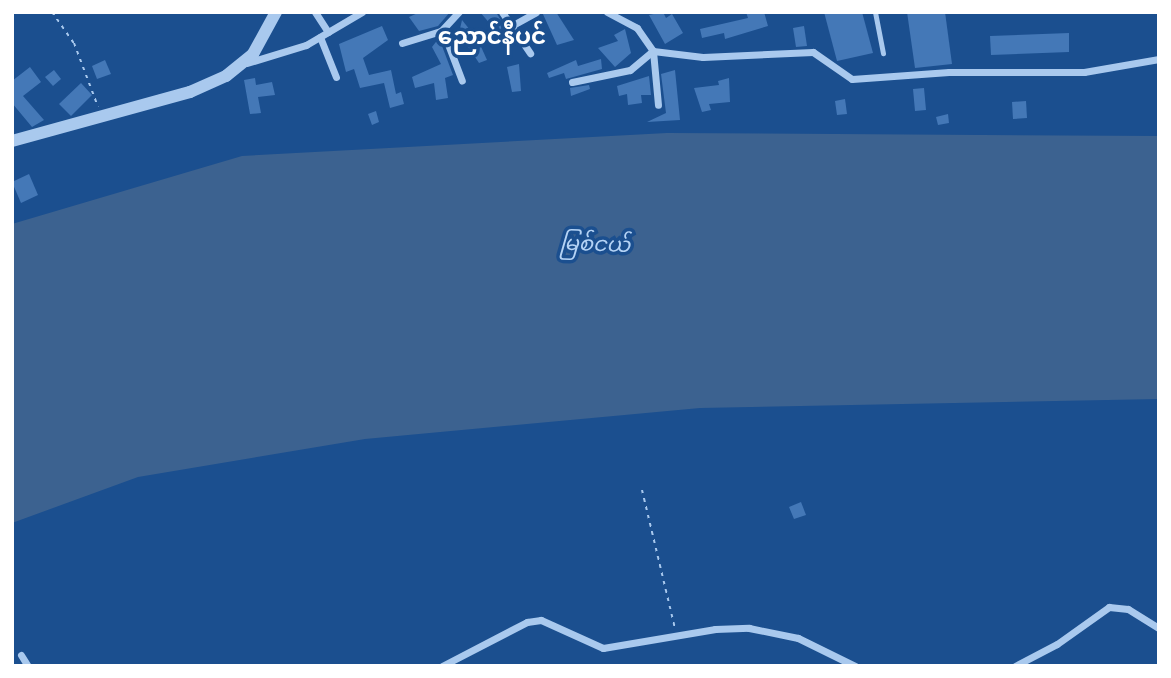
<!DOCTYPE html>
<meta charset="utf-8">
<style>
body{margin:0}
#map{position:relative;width:1171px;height:678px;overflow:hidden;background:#1b4f8f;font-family:"Work Sans","Noto Sans Myanmar",sans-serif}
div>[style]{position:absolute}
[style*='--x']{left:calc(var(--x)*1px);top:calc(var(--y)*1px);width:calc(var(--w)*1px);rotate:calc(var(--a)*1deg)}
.water>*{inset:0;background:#3c6290}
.building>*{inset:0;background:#4478b7}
.path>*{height:2px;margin-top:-1px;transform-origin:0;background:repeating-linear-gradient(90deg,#a9c9ee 0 3.5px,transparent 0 8.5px)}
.service>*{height:5px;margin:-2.5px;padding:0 2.5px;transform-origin:2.5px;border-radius:2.5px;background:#a9c9ee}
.minor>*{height:7px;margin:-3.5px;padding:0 3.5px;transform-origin:3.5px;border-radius:3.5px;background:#a9c9ee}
.tertiary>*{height:12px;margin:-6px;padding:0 6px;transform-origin:6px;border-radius:6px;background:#a9c9ee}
span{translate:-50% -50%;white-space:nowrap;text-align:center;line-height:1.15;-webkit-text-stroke:7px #1b4f8f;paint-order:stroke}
.water-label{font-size:21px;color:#b5d3f5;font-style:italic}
.quarter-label{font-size:23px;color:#fff;font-weight:700}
.frame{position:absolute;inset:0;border:14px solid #fff;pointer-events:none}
</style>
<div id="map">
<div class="water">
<i style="clip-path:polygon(667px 133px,1159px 136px,1159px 399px,700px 408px,365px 439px,138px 477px,12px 523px,12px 224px,242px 156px)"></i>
</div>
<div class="building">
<i style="clip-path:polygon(420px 12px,450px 12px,438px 26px,419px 31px,409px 17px)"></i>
<i style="clip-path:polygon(480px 12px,496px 12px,504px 26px,497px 32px)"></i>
<i style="clip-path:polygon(542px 12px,556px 12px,574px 40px,557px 45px)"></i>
<i style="clip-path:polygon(663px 12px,666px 18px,672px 14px,683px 33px,665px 44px,649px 15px)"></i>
<i style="clip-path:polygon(746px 12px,764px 12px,768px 26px,725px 39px,724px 33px,702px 38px,700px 29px,748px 18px)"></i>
<i style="clip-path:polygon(824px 12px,862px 12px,873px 53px,837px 61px)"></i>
<i style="clip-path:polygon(907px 12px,945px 12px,952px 64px,915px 68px)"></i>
<i style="clip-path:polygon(462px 20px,478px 40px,487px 60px,479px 63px,459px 33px)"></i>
<i style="clip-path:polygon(382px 26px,388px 40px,363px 58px,369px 75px,391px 70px,396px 94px,401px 92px,404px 104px,390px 108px,384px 83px,360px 88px,354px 69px,346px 72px,339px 44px)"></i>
<i style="clip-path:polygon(804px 26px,807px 46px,796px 47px,793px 28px)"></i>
<i style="clip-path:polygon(625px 29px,631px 53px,615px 67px,598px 48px,618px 41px,614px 35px)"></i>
<i style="clip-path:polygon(1069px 33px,1069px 52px,991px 55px,990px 36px)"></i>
<i style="clip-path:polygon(439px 38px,453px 75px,445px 78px,448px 98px,436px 100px,434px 83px,415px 88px,412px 77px,441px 64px,432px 47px)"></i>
<i style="clip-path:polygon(601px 59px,602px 69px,566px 79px,564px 73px,549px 78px,547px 73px,576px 60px,578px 66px)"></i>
<i style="clip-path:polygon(105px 60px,111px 74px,97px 79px,92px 66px)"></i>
<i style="clip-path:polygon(519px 64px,521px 91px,512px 92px,507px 67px)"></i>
<i style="clip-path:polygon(30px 67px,41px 82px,23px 96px,44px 120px,32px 127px,12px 103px,12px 81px)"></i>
<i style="clip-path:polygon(54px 70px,61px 79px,53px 86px,45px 77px)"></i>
<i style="clip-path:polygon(675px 70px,680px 120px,647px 122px,666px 113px,661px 74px)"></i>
<i style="clip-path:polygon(649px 76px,651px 95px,641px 95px,642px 103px,628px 105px,627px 94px,619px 96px,617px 86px)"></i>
<i style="clip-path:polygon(255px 78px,256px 85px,272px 82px,275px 95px,258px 97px,261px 113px,250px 114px,244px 80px)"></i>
<i style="clip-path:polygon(729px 78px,730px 102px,709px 104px,711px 110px,702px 112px,694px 88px,719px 85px,718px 81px)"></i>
<i style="clip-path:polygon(81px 83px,92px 95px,71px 116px,59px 104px)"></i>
<i style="clip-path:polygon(589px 85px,590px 89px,571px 96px,570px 88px)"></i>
<i style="clip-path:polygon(924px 88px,926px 110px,915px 111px,913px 89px)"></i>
<i style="clip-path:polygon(845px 99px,847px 114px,837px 115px,835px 101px)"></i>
<i style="clip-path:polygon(1026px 101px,1027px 118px,1013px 119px,1012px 102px)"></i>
<i style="clip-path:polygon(376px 111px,379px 122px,372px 125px,368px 114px)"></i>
<i style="clip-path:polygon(948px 114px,949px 123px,938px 125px,936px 117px)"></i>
<i style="clip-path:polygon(29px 174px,38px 195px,21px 203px,12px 182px)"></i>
<i style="clip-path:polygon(801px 502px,806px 515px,794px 519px,789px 507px)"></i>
</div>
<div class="path">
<i style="--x:52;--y:12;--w:38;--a:55"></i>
<i style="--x:74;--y:43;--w:68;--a:69.4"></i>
<i style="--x:642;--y:490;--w:142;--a:76.6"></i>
</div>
<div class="service">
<i style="--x:875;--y:12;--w:42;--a:79"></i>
</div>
<div class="minor">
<i style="--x:315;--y:12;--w:24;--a:57"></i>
<i style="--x:502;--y:12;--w:50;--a:55.7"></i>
<i style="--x:607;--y:12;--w:34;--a:28"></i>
<i style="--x:637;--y:28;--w:28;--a:55"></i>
<i style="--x:653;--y:51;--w:50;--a:6.8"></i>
<i style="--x:703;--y:57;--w:110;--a:-2.6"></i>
<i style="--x:813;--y:52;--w:47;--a:34.7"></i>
<i style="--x:852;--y:79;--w:97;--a:-4.1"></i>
<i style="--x:949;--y:72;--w:135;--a:0"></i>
<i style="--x:1084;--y:72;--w:76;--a:-9.8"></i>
<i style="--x:513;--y:25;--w:26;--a:-29"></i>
<i style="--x:443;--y:31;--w:53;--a:69.2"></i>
<i style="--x:320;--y:37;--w:43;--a:68.2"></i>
<i style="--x:402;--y:43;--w:41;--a:-17.1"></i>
<i style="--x:441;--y:31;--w:26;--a:-47"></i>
<i style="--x:247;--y:63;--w:62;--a:-17"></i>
<i style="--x:306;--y:45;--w:65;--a:-30.5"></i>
<i style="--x:572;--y:82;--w:59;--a:-11.7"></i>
<i style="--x:630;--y:70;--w:30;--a:-40"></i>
<i style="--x:653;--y:51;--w:54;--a:84.7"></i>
<i style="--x:21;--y:655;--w:13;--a:58"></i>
<i style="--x:442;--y:666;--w:96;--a:-27.4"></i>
<i style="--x:527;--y:622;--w:14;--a:-8"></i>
<i style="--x:541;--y:620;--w:68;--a:24.3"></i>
<i style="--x:603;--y:648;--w:114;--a:-9.6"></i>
<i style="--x:715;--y:629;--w:34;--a:-2"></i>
<i style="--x:749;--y:628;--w:50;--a:11.5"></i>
<i style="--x:798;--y:638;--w:64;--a:26.2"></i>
<i style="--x:1015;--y:666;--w:47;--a:-27.6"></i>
<i style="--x:1057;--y:644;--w:64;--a:-35.4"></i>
<i style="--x:1109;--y:607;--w:19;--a:6"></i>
<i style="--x:1128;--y:609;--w:36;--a:32"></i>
</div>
<div class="tertiary">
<i style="--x:12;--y:141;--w:185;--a:-15.4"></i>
<i style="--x:190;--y:92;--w:39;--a:-24"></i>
<i style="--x:226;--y:76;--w:35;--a:-39"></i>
<i style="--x:253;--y:54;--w:48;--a:-61.3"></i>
</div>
<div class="water-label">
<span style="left:595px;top:244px;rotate:2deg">မြစ်ငယ်</span>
</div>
<div class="quarter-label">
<span style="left:492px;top:37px">ညောင်နီပင်</span>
</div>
<div class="frame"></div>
</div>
